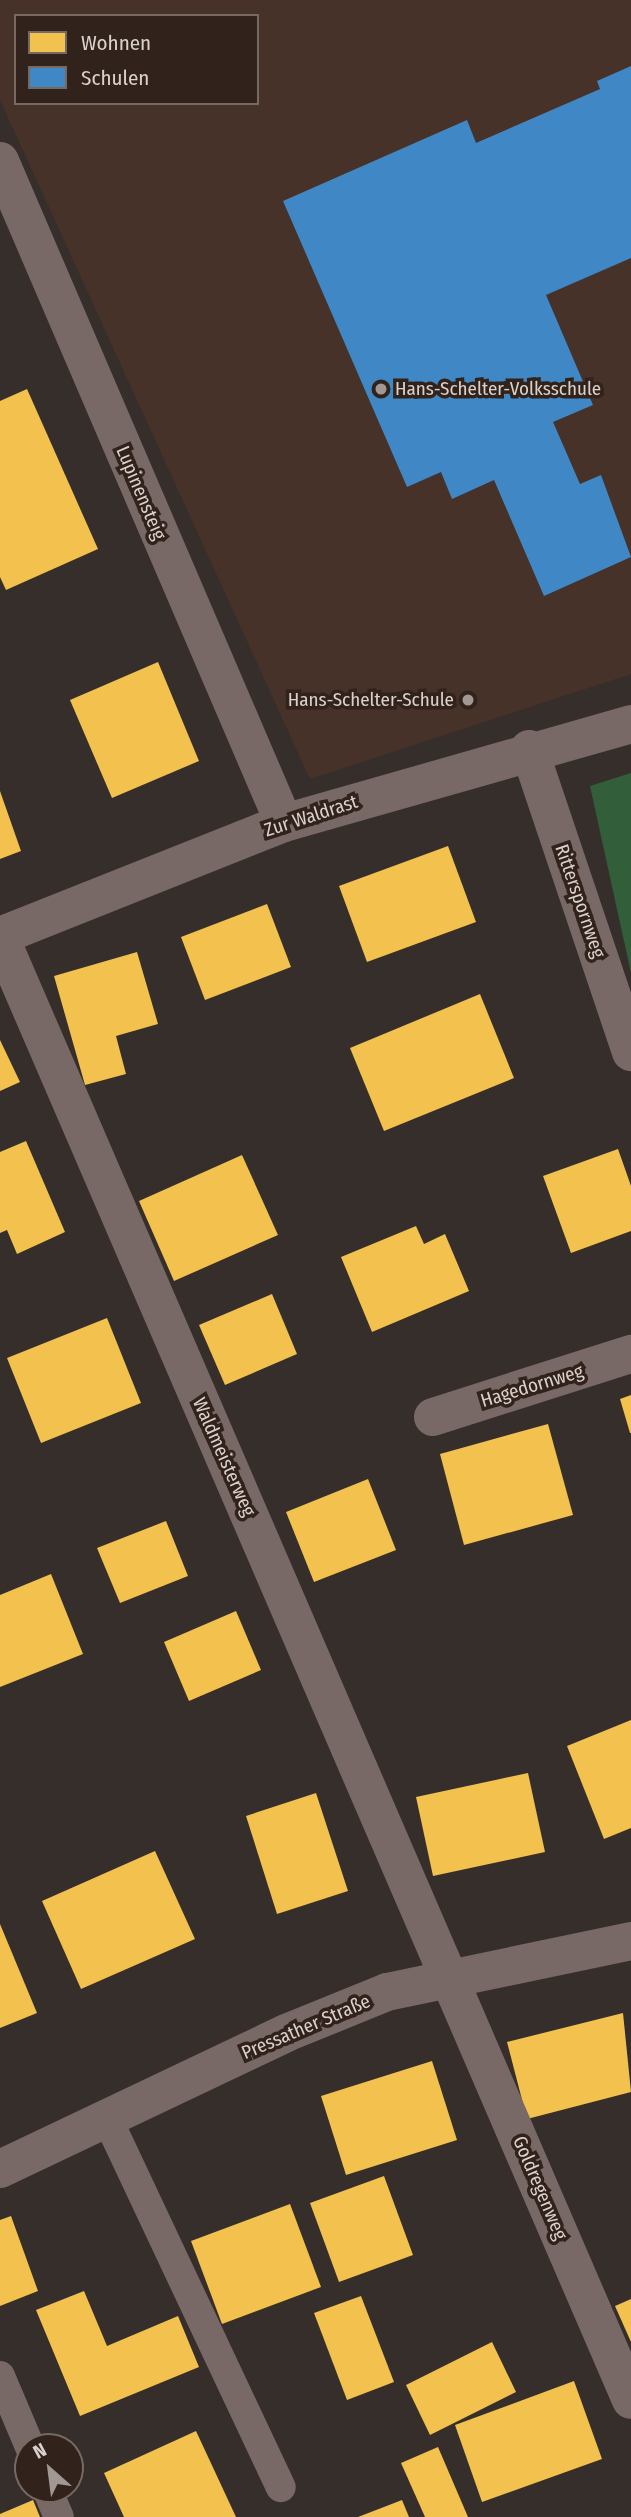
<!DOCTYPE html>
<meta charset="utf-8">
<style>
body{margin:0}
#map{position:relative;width:631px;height:2517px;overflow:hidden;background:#362e2b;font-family:"Fira Sans Condensed",sans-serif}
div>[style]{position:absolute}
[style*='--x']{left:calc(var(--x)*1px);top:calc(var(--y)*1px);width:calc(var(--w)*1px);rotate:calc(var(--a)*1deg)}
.built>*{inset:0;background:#463229}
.green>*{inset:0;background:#335e3a}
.homes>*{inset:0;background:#f2c14e}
.schools>*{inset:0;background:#3f88c5}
.lane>*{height:30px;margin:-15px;padding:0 15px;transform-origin:15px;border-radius:15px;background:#796966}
.street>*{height:38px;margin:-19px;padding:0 19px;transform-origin:19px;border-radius:19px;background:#796966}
.dots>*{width:19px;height:19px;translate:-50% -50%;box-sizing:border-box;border:4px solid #31231c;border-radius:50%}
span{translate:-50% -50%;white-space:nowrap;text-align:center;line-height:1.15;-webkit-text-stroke:7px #31231c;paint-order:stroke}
.poi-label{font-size:19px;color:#dbd1cc}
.left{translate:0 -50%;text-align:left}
.right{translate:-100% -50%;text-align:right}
.street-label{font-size:19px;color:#dbd1cc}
.legend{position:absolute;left:14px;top:14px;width:245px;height:91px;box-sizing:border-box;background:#31231c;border:2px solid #756962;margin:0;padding:9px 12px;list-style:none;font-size:21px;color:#dbd1cc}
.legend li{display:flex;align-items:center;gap:14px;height:35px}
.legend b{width:35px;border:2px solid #756962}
.north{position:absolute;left:14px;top:2433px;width:70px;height:70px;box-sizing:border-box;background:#31231c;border:2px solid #756962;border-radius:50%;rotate:332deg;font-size:19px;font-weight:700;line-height:28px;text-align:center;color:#dbd1cc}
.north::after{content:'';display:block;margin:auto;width:24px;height:32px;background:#a19894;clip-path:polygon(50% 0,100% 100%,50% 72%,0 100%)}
</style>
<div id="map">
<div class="built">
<i style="clip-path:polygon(evenodd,0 0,631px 0,631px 674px,310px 779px,0 100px,0 0,16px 16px,257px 16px,257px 103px,16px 103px,16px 16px)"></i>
</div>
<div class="green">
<i style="clip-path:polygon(631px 773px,631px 973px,590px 786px)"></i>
</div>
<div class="homes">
<i style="clip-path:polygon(27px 389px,98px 549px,6px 590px,0 577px,0 401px)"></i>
<i style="clip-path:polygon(158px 662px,199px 761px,112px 798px,70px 700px)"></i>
<i style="clip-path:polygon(0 791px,21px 851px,0 859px)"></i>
<i style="clip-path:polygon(448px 846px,476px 922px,367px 962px,339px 886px)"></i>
<i style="clip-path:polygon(267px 904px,291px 967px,205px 1000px,181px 937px)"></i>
<i style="clip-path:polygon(137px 952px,158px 1024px,116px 1036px,126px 1074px,85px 1085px,54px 976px)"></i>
<i style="clip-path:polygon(480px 994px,514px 1078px,384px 1131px,350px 1048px)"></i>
<i style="clip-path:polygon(0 1040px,20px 1082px,0 1091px)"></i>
<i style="clip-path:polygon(26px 1141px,65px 1232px,17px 1254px,7px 1230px,0 1233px,0 1152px)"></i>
<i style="clip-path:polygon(618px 1149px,631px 1186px,631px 1231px,571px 1253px,543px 1176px)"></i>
<i style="clip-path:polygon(242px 1155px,278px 1235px,174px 1281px,139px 1201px)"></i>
<i style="clip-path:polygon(416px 1226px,424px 1244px,445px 1234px,469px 1291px,372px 1332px,341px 1257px)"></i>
<i style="clip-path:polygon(272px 1294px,297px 1354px,225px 1385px,199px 1325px)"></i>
<i style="clip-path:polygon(107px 1318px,141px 1403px,41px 1443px,7px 1358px)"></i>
<i style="clip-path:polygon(631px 1395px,631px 1433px,630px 1433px,620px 1399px)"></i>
<i style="clip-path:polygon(548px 1424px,573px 1515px,464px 1545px,440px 1454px)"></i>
<i style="clip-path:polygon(368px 1479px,396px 1550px,314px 1582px,286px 1512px)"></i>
<i style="clip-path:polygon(166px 1521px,188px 1576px,120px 1603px,97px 1548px)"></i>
<i style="clip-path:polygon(51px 1574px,83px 1654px,0 1687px,0 1595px)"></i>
<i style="clip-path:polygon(236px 1611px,261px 1670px,189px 1701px,164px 1642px)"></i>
<i style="clip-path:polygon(631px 1720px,631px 1828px,604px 1839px,567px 1746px)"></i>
<i style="clip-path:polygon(528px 1773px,545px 1852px,433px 1876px,416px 1797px)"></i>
<i style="clip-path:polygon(316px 1793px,348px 1891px,277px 1914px,246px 1816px)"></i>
<i style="clip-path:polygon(155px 1851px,195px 1939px,81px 1989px,42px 1901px)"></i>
<i style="clip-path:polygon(0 1924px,37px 2013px,0 2028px)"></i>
<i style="clip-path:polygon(623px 2013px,631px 2092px,527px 2119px,507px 2042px)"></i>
<i style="clip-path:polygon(432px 2061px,457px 2140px,346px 2175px,321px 2096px)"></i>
<i style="clip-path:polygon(384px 2176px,413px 2255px,339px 2282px,310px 2203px)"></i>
<i style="clip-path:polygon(290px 2204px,321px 2287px,222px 2324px,191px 2241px)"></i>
<i style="clip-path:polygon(11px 2216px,38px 2291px,0 2306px,0 2220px)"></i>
<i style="clip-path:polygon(84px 2291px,107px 2346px,178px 2316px,199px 2367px,80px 2416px,36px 2310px)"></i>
<i style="clip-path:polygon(361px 2296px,394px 2382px,347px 2400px,314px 2313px)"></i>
<i style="clip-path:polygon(631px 2299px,631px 2342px,615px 2306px)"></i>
<i style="clip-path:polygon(492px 2342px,516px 2392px,430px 2435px,406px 2385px)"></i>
<i style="clip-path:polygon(574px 2381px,602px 2459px,482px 2502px,455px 2425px)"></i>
<i style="clip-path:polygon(196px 2431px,236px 2517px,124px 2517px,104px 2473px)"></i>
<i style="clip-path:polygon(438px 2447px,468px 2517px,425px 2517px,401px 2463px)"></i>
<i style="clip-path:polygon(33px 2500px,40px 2517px,0 2517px,0 2514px)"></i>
<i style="clip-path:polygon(402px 2500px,409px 2517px,358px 2517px)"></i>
</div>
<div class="schools">
<i style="clip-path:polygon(631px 66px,631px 258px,546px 295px,593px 405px,553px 422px,580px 484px,601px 475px,631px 557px,544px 596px,494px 480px,452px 499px,441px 472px,407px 487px,283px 201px,467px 120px,476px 143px,600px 89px,597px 81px)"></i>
</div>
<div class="lane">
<i style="--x:107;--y:2118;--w:408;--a:64.8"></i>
<i style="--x:0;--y:2376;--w:77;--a:67.1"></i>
<i style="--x:47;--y:2489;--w:30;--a:67"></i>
</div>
<div class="street">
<i style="--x:0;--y:161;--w:720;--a:66.78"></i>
<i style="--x:529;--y:749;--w:320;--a:71.4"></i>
<i style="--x:0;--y:936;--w:306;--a:-21.7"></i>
<i style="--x:284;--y:823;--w:361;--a:-15.9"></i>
<i style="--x:0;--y:937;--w:1593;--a:66.67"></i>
<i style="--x:433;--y:1417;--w:208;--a:-17.7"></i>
<i style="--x:0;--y:2169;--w:317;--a:-25.4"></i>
<i style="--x:286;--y:2033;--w:109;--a:-22.1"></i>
<i style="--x:387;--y:1992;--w:249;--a:-11.8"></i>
</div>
<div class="dots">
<i style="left:381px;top:389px;background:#a19894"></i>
<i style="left:468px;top:700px;background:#a19894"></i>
</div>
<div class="poi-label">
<span class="left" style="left:395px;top:389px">Hans-Schelter-Volksschule</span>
<span class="right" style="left:454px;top:700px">Hans-Schelter-Schule</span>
</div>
<div class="street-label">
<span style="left:141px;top:493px;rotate:67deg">Lupinensteig</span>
<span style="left:311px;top:816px;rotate:-18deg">Zur Waldrast</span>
<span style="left:580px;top:901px;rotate:71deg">Ritterspornweg</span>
<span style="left:532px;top:1386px;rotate:-17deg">Hagedornweg</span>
<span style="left:224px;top:1457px;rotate:66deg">Waldmeisterweg</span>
<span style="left:306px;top:2027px;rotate:-23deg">Pressather Straße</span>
<span style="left:540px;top:2188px;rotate:67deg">Goldregenweg</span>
</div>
<ul class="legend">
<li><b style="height:19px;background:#f2c14e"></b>Wohnen</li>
<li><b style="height:19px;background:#3f88c5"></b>Schulen</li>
</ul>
<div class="north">N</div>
</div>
